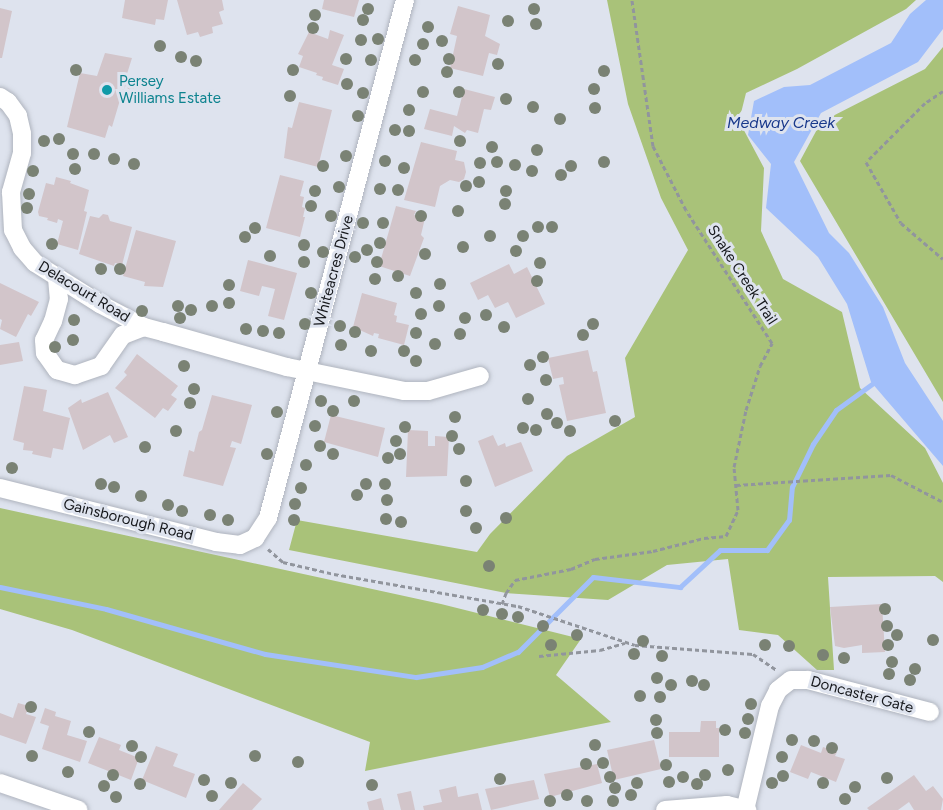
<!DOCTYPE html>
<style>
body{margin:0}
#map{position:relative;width:943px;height:810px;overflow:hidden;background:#dee3ee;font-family:Figtree,sans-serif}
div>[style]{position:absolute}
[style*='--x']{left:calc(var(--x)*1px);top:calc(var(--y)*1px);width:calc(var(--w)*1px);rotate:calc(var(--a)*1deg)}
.green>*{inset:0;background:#a9c279}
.water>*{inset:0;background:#a2bffa}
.stream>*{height:5px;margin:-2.5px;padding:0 2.5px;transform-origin:2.5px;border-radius:2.5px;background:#a2bffa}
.building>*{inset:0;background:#d2c5ca}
.path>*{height:3px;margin-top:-1.5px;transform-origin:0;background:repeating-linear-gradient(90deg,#91959d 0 4.5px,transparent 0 7.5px)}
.roads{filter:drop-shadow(0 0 2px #afb4be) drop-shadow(0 0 2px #afb4be)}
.minor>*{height:18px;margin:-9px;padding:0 9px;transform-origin:9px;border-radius:9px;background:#fff}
.trees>*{width:12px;height:12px;margin:-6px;border-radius:50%;background:#7a8274}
.dots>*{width:16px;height:16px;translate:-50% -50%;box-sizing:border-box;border:3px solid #dee3ee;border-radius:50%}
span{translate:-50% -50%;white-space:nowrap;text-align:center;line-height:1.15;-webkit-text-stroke:6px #dee3ee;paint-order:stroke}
.culture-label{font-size:15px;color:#0d838f}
.left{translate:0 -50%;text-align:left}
.street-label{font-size:15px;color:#15171b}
.water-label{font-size:16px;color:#18388b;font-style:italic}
</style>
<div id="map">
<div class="green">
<i style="clip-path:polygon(607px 0,916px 0,906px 9px,797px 69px,746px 93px,739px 121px,764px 168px,761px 231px,783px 279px,842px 312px,860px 388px,925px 448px,943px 483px,943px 582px,935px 576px,828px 577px,834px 670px,817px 670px,778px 635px,739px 630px,728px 559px,667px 565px,608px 600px,506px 593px,289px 550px,297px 520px,477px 552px,490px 534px,567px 456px,635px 417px,625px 358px,688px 250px,661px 198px,628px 104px)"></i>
<i style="clip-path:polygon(943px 47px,943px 402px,800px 161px,821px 122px,925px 69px)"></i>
<i style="clip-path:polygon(0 508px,441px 604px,581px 639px,556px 675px,611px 722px,365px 771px,370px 742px,72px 630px,0 609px)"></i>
</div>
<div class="water">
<i style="clip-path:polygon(926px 0,943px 0,943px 29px,918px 62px,821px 113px,794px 162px,829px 233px,849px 253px,883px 307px,905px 363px,943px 421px,943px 466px,871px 382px,847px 304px,818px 257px,766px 208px,771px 164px,748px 135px,754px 101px,784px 87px,810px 85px,891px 43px,910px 14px)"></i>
</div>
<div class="stream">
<i style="--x:0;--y:587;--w:108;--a:11.7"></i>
<i style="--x:106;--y:609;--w:165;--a:15.8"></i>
<i style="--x:265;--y:654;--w:153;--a:8.7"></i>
<i style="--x:416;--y:677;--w:67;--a:-8.6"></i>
<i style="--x:482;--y:667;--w:39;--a:-23"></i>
<i style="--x:518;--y:652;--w:106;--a:-45"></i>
<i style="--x:593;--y:577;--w:88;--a:6.6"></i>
<i style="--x:680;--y:587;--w:54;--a:-42.8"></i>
<i style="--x:720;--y:550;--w:47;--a:0"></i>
<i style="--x:767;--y:550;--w:37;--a:-54"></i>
<i style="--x:789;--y:520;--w:33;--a:-85"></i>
<i style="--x:792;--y:487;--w:48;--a:-64"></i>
<i style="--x:813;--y:444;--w:41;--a:-55.9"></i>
<i style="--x:836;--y:410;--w:49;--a:-35.9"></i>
</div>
<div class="building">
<i style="clip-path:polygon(125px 0,168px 0,164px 20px,156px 19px,155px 25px,122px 18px)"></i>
<i style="clip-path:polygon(177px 0,222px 0,224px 10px,219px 12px,223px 24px,212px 27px,213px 33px,200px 37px,198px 32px,187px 35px)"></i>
<i style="clip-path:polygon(324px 0,359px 0,354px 17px,322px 9px)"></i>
<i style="clip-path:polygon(458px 6px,490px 15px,485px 36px,500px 44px,497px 55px,489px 53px,483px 76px,450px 68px,457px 36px,450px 34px)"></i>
<i style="clip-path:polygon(0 8px,12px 11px,2px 58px,0 58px)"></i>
<i style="clip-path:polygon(330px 30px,344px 35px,332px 65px,344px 69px,338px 85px,322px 80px,323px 77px,316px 75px,317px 73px,299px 67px,303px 56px,298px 54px,309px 32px,328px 39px)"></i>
<i style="clip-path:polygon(105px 53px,132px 58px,126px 77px,141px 81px,135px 104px,120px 100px,112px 127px,109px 125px,105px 138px,67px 127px,80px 73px,97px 76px)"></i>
<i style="clip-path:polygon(464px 89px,495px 97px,491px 110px,484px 109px,478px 133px,467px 130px,465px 133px,454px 126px,452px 136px,424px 129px,430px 109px,457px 116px)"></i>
<i style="clip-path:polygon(299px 102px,332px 110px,318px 167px,284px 158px,288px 127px,292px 128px)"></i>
<i style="clip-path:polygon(421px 142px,457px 151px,455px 160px,464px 162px,466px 172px,464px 179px,459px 182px,450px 180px,440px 186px,435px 207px,404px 200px)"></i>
<i style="clip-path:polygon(280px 175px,304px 181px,300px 196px,304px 197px,302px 207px,305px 208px,303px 217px,305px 217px,300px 237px,266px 228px)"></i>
<i style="clip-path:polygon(56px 177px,71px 181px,70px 183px,89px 190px,84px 211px,87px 212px,78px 250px,57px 244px,63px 221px,58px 219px,57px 223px,47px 220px,48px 218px,39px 216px,38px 212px,46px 183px,54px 185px)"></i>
<i style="clip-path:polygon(396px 206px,416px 211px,414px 215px,425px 218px,421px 235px,424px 238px,410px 276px,379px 266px)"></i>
<i style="clip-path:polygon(103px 214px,108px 215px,110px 221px,132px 227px,122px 265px,115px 263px,114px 266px,79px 254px,90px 216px,99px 218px)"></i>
<i style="clip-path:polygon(136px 230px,176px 241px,163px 287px,144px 286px,145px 282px,123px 276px)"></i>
<i style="clip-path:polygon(248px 260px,297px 273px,284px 320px,268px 316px,275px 289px,262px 286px,259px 296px,240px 291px)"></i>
<i style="clip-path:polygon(509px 264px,514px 274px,527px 267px,545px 304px,516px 318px,508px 302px,495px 308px,488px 295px,478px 300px,470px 283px)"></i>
<i style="clip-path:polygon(0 283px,39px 302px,31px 316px,28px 314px,16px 337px,0 329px,2px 320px,0 319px)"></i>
<i style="clip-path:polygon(362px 293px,397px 303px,394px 315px,397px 316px,396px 322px,409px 325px,404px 345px,378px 338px,379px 334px,374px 333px,373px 336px,353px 327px)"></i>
<i style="clip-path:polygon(19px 342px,23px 361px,0 365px,0 345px)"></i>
<i style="clip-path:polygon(588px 350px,593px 372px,597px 371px,606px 413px,567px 421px,559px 385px,564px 384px,563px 377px,553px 379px,548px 358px)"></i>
<i style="clip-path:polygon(137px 354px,178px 386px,171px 395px,177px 399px,168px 411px,163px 408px,155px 418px,115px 388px,127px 375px,124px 372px)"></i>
<i style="clip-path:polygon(24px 386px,47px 390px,43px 411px,70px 418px,63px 450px,53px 448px,51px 458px,32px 454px,33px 451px,23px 450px,24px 443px,13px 440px)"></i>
<i style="clip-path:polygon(108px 392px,128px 437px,114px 443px,110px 435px,83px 450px,68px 408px,81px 399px,82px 403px)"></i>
<i style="clip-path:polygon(212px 395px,252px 405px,241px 444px,232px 441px,230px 447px,236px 448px,223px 486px,183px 476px,189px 450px,194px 452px,199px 432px,202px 430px)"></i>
<i style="clip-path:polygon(331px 415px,385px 428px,378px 457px,324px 442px)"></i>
<i style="clip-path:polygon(408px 430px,428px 431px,428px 446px,435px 446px,435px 436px,449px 437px,447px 476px,406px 477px)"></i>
<i style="clip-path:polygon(493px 435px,498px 446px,505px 443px,506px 447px,521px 442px,533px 471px,495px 487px,478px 441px)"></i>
<i style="clip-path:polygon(882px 604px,885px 652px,862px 653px,862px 645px,844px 648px,835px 646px,830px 607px)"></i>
<i style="clip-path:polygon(18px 703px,29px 706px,26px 714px,36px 717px,26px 744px,0 735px,0 713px,13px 718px)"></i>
<i style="clip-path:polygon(45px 708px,56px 712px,55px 716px,71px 721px,67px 735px,87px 741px,80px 762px,42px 749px,49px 726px,40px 723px)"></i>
<i style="clip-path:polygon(701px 721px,716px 721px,716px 728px,719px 728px,719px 757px,669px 757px,669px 732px,700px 732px)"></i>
<i style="clip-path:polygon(99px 737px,121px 745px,119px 750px,139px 758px,131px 780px,88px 763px)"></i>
<i style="clip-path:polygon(654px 740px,661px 769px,614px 780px,607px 750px)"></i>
<i style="clip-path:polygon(801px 745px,821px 753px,823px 747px,837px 752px,835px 756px,845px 759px,836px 782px,811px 772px,808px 779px,790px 772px)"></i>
<i style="clip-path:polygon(156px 746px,178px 754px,173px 766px,195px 774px,186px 798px,142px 780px)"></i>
<i style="clip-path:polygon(597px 764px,602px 783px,550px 797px,544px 774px)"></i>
<i style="clip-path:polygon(914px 775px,926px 791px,933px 786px,943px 799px,941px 810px,914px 810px,909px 802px,898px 810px,869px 810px,867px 808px)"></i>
<i style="clip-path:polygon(534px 780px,539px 799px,491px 810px,485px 789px)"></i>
<i style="clip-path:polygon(243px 783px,262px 799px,252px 810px,219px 810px)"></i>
<i style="clip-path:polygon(456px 786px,458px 797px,478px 793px,482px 810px,424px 810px,423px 806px,442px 802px,439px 790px)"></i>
<i style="clip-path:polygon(411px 791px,415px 810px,401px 810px,397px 794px)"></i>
<i style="clip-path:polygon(381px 798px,384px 810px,369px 810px,367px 802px)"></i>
</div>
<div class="path">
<i style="--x:943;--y:91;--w:22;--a:146"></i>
<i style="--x:925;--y:103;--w:83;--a:135"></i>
<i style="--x:866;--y:162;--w:70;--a:60.2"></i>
<i style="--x:901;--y:223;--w:55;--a:40.6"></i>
<i style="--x:736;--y:485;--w:155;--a:-3.7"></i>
<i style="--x:891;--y:475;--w:59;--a:27.4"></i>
<i style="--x:268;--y:549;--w:20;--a:41"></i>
<i style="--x:283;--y:562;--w:52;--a:13.2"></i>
<i style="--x:334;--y:574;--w:187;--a:9.9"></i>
<i style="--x:518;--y:606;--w:123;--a:18.4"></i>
<i style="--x:635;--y:645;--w:118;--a:4.4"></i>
<i style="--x:753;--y:654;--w:29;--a:34"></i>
<i style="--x:502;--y:604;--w:12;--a:-70"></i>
<i style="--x:506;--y:593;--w:16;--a:-55"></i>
<i style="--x:515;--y:580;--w:57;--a:-11.1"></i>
<i style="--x:571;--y:569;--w:26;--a:-23"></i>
<i style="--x:595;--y:559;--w:59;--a:-7.9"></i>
<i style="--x:653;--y:551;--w:53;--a:-14.3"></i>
<i style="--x:704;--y:538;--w:22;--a:-5"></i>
<i style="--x:726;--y:536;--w:29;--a:-65"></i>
<i style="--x:738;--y:510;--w:43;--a:-95.3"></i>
<i style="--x:734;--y:467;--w:58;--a:-78.1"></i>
<i style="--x:746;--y:410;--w:46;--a:-72.3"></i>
<i style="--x:760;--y:366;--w:26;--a:-62"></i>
<i style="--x:772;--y:343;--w:158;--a:-122.9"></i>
<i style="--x:686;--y:210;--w:72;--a:-117.3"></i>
<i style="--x:653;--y:146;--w:148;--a:-98.2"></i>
<i style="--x:539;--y:656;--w:61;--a:-5.6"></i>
<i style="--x:600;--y:650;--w:26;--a:-16"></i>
</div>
<div class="roads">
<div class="minor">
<i style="--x:0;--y:97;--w:9;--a:32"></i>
<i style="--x:8;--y:102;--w:17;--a:54"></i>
<i style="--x:18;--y:116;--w:18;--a:77"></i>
<i style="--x:22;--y:134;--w:19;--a:90"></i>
<i style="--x:22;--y:153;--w:41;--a:105.8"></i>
<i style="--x:11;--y:192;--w:38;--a:87"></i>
<i style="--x:13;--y:230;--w:20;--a:63"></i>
<i style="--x:22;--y:248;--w:20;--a:49"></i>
<i style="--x:35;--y:263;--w:77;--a:32.2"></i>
<i style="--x:100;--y:304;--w:50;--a:27.6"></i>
<i style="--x:144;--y:327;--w:20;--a:15"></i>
<i style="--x:163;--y:332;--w:129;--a:15.8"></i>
<i style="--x:287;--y:367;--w:119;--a:11.6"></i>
<i style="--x:404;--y:391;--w:24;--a:0"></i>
<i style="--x:428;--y:391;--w:54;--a:-16.1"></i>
<i style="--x:57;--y:278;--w:21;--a:85"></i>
<i style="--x:59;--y:299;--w:23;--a:105"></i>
<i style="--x:53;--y:321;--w:21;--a:115"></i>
<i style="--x:44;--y:340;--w:13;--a:86"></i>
<i style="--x:45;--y:353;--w:21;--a:55"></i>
<i style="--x:57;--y:370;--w:19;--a:16"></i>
<i style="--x:75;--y:375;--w:28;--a:-19"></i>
<i style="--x:101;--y:366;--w:38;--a:-55"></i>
<i style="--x:123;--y:335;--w:22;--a:-21"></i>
<i style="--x:0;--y:488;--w:223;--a:14"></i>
<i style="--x:216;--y:542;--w:24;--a:7"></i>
<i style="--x:240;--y:545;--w:17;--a:-25"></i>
<i style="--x:255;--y:538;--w:24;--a:-57"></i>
<i style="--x:268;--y:518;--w:536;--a:-75.19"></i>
<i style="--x:0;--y:783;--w:83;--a:18.9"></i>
<i style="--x:665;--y:810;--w:62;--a:-4.6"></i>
<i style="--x:727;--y:805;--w:21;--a:14"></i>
<i style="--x:745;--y:810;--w:107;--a:-76.5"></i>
<i style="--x:770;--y:706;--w:18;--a:-63"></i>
<i style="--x:778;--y:690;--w:16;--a:-38"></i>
<i style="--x:791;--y:680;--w:17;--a:0"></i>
<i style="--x:808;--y:680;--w:126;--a:14.7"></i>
</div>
</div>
<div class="trees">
<i style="left:368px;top:9px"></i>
<i style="left:534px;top:9px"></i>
<i style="left:315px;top:15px"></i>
<i style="left:363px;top:20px"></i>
<i style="left:508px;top:21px"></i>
<i style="left:536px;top:24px"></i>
<i style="left:428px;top:27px"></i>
<i style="left:313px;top:28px"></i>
<i style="left:378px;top:39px"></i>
<i style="left:361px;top:40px"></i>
<i style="left:442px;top:41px"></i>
<i style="left:423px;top:44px"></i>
<i style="left:160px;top:46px"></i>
<i style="left:181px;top:57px"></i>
<i style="left:346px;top:59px"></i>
<i style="left:449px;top:59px"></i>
<i style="left:371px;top:60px"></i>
<i style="left:415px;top:60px"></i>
<i style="left:196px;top:61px"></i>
<i style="left:498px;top:64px"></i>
<i style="left:76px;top:70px"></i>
<i style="left:293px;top:70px"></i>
<i style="left:604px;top:71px"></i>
<i style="left:447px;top:72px"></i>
<i style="left:347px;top:84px"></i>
<i style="left:594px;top:89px"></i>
<i style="left:423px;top:92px"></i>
<i style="left:459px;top:92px"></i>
<i style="left:363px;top:93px"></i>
<i style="left:290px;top:96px"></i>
<i style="left:506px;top:99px"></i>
<i style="left:533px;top:107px"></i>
<i style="left:595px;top:108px"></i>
<i style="left:409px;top:110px"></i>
<i style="left:358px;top:116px"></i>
<i style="left:560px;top:119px"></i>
<i style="left:395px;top:130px"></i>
<i style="left:409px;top:131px"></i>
<i style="left:59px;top:139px"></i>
<i style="left:44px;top:141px"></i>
<i style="left:460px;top:141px"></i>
<i style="left:492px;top:147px"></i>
<i style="left:537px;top:150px"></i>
<i style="left:73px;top:154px"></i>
<i style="left:94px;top:154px"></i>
<i style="left:346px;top:156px"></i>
<i style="left:114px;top:159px"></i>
<i style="left:385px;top:161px"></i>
<i style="left:497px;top:162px"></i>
<i style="left:604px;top:162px"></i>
<i style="left:480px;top:163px"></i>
<i style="left:134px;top:164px"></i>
<i style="left:515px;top:165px"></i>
<i style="left:323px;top:166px"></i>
<i style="left:571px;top:166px"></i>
<i style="left:404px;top:168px"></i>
<i style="left:75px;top:169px"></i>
<i style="left:33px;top:171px"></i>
<i style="left:532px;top:171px"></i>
<i style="left:561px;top:175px"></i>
<i style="left:479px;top:182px"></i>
<i style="left:466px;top:186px"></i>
<i style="left:339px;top:187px"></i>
<i style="left:380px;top:189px"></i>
<i style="left:398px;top:190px"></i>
<i style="left:315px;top:191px"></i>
<i style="left:506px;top:191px"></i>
<i style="left:29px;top:194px"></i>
<i style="left:505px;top:204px"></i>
<i style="left:311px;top:206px"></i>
<i style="left:27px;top:208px"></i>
<i style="left:458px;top:211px"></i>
<i style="left:331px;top:216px"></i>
<i style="left:421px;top:216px"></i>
<i style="left:363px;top:223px"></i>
<i style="left:383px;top:223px"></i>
<i style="left:538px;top:227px"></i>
<i style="left:552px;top:227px"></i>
<i style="left:255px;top:228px"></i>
<i style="left:490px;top:236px"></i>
<i style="left:523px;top:236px"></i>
<i style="left:245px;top:237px"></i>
<i style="left:380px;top:243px"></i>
<i style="left:52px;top:244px"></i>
<i style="left:304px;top:245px"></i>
<i style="left:463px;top:247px"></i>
<i style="left:367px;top:250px"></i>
<i style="left:516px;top:251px"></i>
<i style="left:323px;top:252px"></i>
<i style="left:425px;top:254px"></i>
<i style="left:270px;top:256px"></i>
<i style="left:355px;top:257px"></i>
<i style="left:304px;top:262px"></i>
<i style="left:377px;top:262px"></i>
<i style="left:540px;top:263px"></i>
<i style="left:101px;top:269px"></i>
<i style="left:120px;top:269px"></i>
<i style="left:398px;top:276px"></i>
<i style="left:375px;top:279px"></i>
<i style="left:537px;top:281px"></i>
<i style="left:440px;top:284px"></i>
<i style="left:229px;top:285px"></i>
<i style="left:311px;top:293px"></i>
<i style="left:416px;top:293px"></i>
<i style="left:229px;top:303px"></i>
<i style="left:178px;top:306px"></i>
<i style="left:212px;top:306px"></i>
<i style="left:439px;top:306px"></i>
<i style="left:191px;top:310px"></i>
<i style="left:142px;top:311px"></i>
<i style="left:421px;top:314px"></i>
<i style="left:486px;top:315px"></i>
<i style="left:180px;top:318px"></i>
<i style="left:465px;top:318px"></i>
<i style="left:74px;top:320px"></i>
<i style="left:305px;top:324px"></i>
<i style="left:593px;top:324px"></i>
<i style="left:340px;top:326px"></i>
<i style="left:504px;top:327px"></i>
<i style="left:246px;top:329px"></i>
<i style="left:263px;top:331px"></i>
<i style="left:355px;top:332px"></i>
<i style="left:279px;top:333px"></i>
<i style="left:416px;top:333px"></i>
<i style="left:460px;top:334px"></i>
<i style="left:583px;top:335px"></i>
<i style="left:73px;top:340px"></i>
<i style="left:435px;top:344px"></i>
<i style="left:341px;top:345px"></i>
<i style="left:55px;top:347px"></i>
<i style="left:371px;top:351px"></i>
<i style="left:404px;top:351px"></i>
<i style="left:543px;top:357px"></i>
<i style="left:416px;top:361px"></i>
<i style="left:530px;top:365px"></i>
<i style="left:184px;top:366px"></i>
<i style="left:546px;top:380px"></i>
<i style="left:194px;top:389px"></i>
<i style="left:528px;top:399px"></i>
<i style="left:321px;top:401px"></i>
<i style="left:354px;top:401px"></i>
<i style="left:190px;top:403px"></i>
<i style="left:333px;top:411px"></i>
<i style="left:277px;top:412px"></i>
<i style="left:547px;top:414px"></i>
<i style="left:455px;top:417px"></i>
<i style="left:615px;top:421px"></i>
<i style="left:557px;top:423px"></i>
<i style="left:315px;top:426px"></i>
<i style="left:405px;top:427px"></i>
<i style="left:523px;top:428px"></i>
<i style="left:536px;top:430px"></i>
<i style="left:176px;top:431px"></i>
<i style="left:570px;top:431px"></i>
<i style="left:452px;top:436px"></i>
<i style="left:396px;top:441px"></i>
<i style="left:320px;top:446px"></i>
<i style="left:145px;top:447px"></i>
<i style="left:459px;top:449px"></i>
<i style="left:267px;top:454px"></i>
<i style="left:333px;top:454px"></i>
<i style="left:400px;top:454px"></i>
<i style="left:388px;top:458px"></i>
<i style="left:306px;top:465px"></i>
<i style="left:12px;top:468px"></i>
<i style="left:466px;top:481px"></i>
<i style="left:101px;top:484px"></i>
<i style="left:366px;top:484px"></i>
<i style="left:385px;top:484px"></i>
<i style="left:114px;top:487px"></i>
<i style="left:301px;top:488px"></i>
<i style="left:357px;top:495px"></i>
<i style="left:141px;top:496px"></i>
<i style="left:387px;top:500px"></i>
<i style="left:295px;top:504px"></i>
<i style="left:168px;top:505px"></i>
<i style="left:182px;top:511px"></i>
<i style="left:466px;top:511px"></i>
<i style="left:210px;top:515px"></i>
<i style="left:506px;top:518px"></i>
<i style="left:386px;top:519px"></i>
<i style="left:228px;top:520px"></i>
<i style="left:294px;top:520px"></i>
<i style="left:401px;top:522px"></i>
<i style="left:476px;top:528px"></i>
<i style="left:489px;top:566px"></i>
<i style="left:885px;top:609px"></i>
<i style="left:483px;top:610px"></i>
<i style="left:502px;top:614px"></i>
<i style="left:518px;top:617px"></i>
<i style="left:543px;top:626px"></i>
<i style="left:887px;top:626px"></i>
<i style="left:577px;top:635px"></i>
<i style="left:897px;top:635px"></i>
<i style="left:933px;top:640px"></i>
<i style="left:643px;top:641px"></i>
<i style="left:551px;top:645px"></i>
<i style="left:765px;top:645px"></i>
<i style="left:888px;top:645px"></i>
<i style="left:789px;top:646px"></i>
<i style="left:634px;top:654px"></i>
<i style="left:823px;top:655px"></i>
<i style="left:662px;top:656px"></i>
<i style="left:844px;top:658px"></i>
<i style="left:892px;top:662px"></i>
<i style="left:915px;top:669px"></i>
<i style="left:889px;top:674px"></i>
<i style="left:657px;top:678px"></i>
<i style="left:910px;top:680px"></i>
<i style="left:692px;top:681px"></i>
<i style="left:671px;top:685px"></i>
<i style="left:704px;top:685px"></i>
<i style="left:640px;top:696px"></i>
<i style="left:660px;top:697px"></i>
<i style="left:751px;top:704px"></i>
<i style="left:31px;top:707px"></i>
<i style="left:748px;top:719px"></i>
<i style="left:656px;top:720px"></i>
<i style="left:725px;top:730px"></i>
<i style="left:89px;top:732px"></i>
<i style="left:657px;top:733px"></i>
<i style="left:745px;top:733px"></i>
<i style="left:792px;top:740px"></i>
<i style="left:814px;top:741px"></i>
<i style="left:595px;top:745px"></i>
<i style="left:132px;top:746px"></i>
<i style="left:832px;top:748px"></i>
<i style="left:32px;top:756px"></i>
<i style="left:255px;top:756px"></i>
<i style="left:141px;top:757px"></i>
<i style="left:782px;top:757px"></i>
<i style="left:298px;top:762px"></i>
<i style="left:603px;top:763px"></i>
<i style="left:586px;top:764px"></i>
<i style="left:666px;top:765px"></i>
<i style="left:728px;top:770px"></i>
<i style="left:68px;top:772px"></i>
<i style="left:113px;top:775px"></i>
<i style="left:705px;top:775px"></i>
<i style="left:783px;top:776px"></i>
<i style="left:610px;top:777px"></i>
<i style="left:683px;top:777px"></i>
<i style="left:887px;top:778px"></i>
<i style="left:500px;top:779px"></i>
<i style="left:204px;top:780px"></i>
<i style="left:669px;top:782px"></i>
<i style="left:231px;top:783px"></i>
<i style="left:637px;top:783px"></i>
<i style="left:772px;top:783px"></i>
<i style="left:823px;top:783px"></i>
<i style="left:140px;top:784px"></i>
<i style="left:697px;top:784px"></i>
<i style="left:372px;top:785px"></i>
<i style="left:104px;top:786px"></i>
<i style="left:855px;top:787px"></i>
<i style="left:615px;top:788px"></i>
<i style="left:567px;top:795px"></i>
<i style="left:631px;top:795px"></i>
<i style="left:212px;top:796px"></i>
<i style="left:116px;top:797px"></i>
<i style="left:845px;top:799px"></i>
<i style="left:550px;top:801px"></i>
<i style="left:587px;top:801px"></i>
<i style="left:613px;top:801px"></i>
</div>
<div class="dots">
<i style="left:107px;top:90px;background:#0f9aa8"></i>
</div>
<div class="culture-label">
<span class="left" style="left:119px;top:90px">Persey<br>Williams Estate</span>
</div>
<div class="street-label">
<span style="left:334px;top:271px;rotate:-75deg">Whiteacres Drive</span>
<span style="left:742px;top:275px;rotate:57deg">Snake Creek Trail</span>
<span style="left:84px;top:292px;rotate:31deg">Delacourt Road</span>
<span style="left:128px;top:520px;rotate:14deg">Gainsborough Road</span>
<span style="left:862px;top:695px;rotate:15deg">Doncaster Gate</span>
</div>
<div class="water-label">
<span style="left:781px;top:123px">Medway Creek</span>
</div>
</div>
